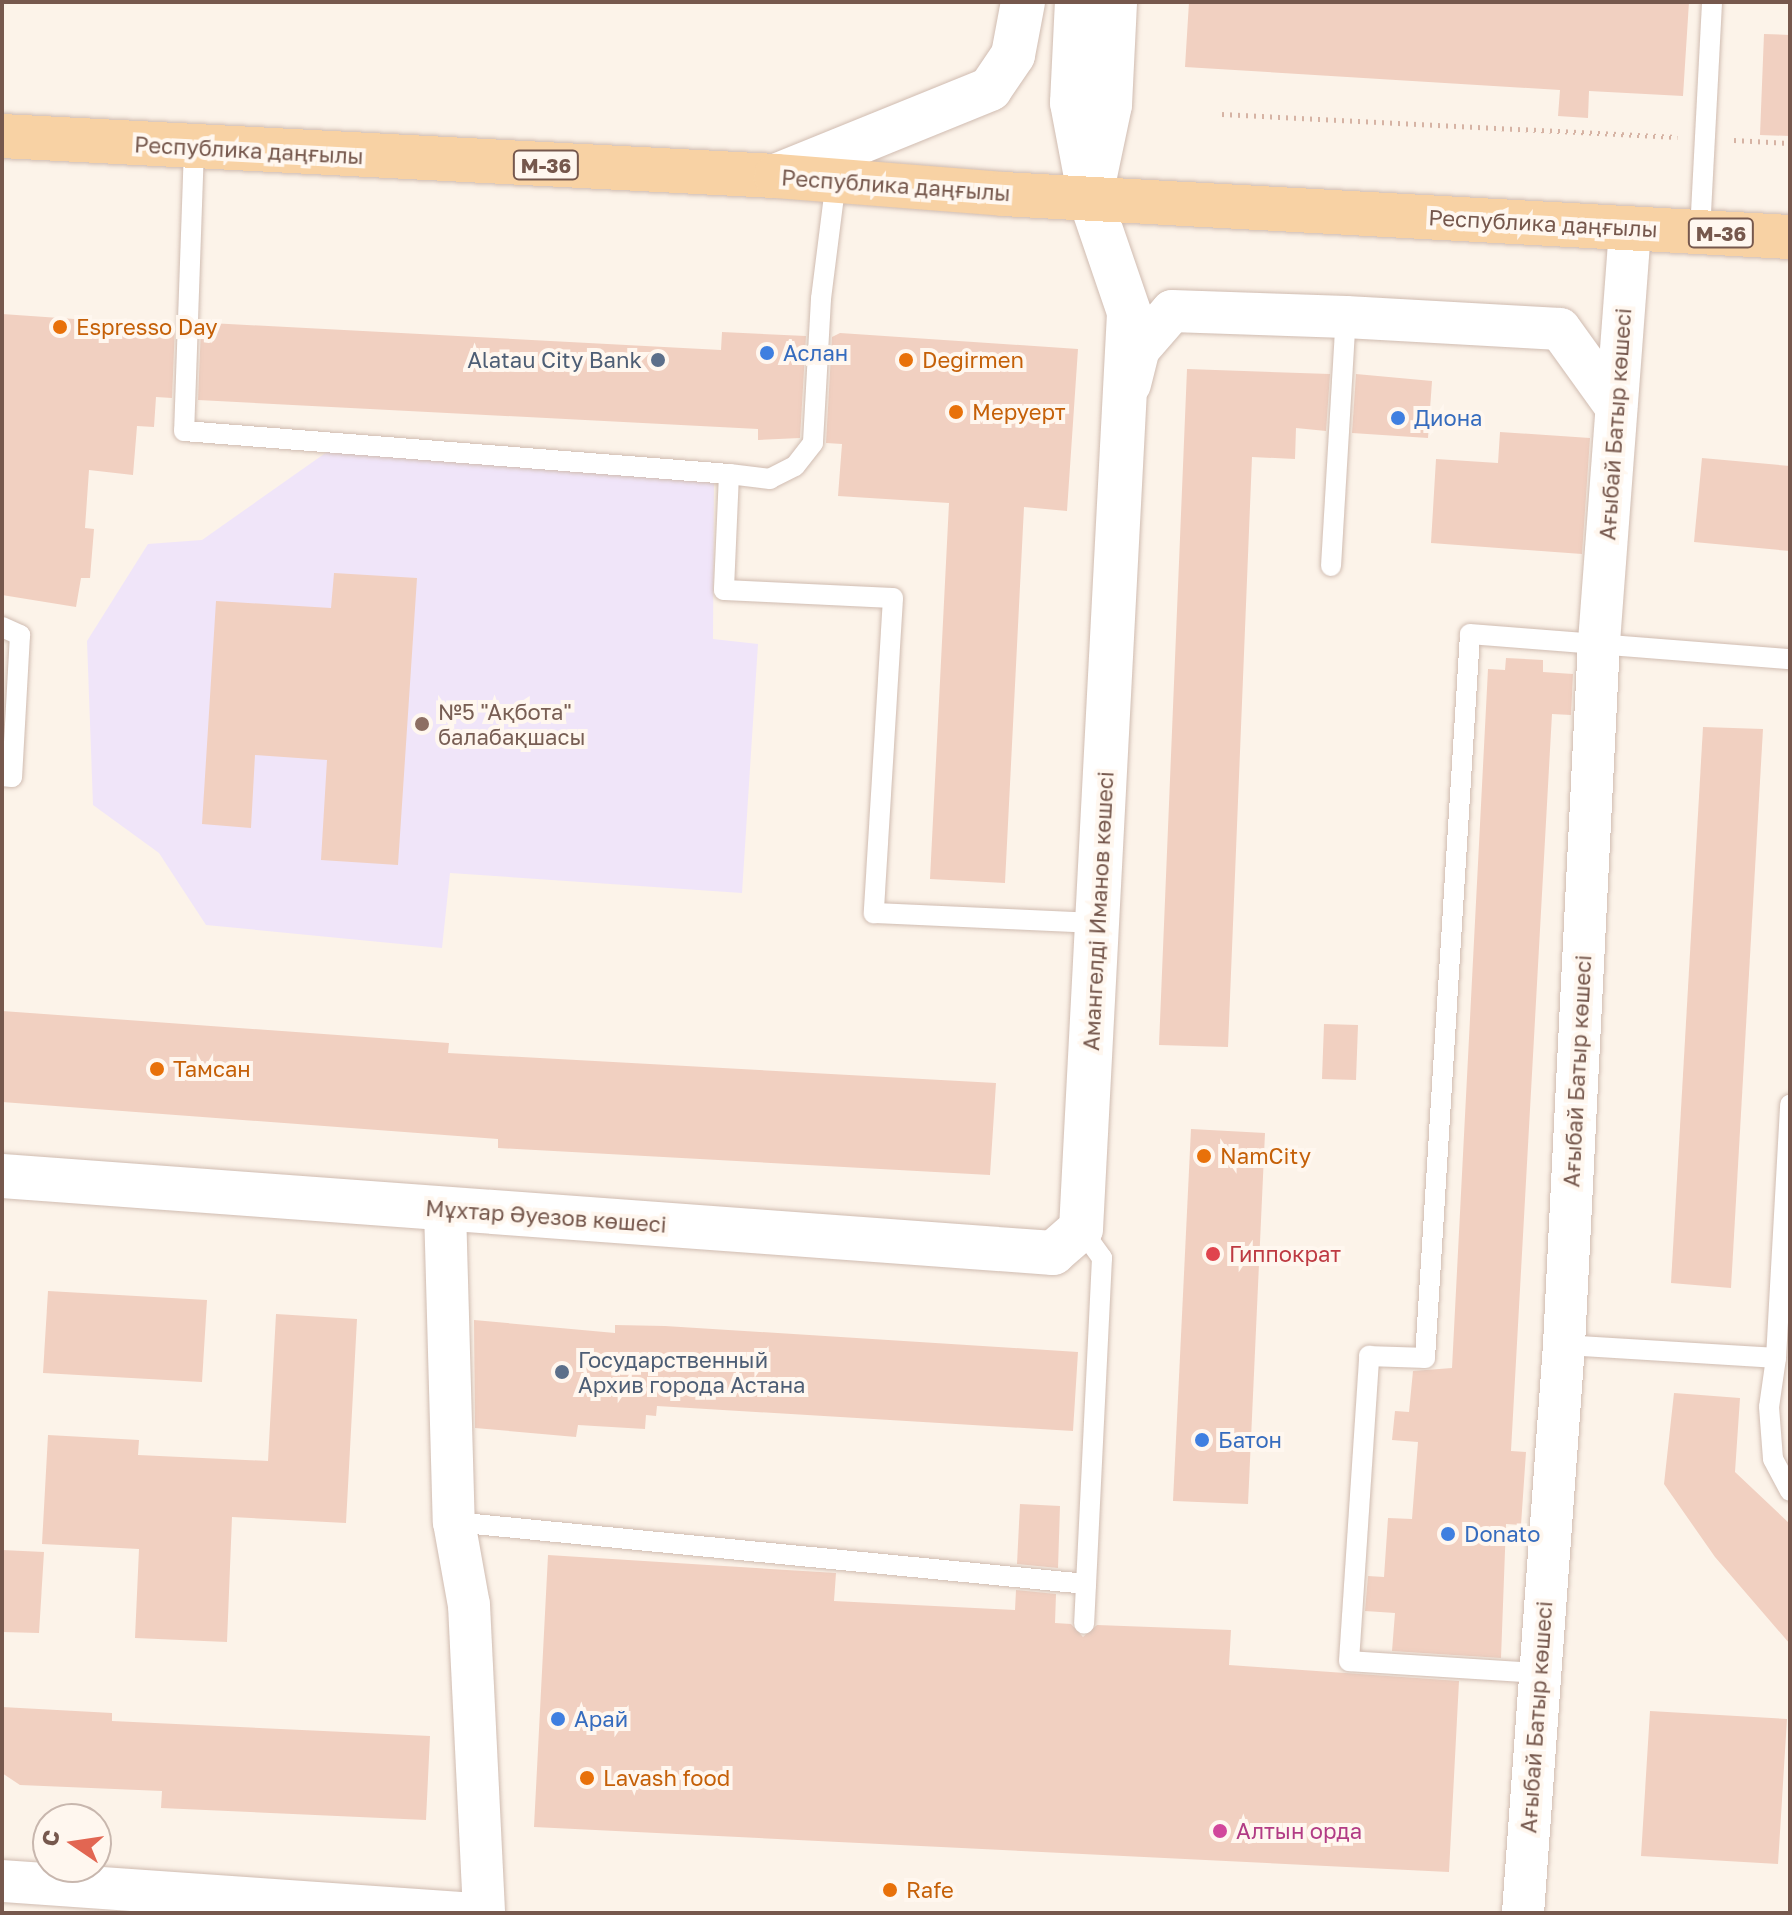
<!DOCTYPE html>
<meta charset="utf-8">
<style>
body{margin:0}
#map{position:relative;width:1792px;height:1915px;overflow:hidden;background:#fcf3e9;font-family:"Golos Text",sans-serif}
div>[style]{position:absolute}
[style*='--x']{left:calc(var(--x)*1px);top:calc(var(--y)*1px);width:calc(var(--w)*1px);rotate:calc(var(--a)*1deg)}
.education>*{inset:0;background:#f0e5f9}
.building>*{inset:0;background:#f1d0c1}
.path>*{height:5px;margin-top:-2.5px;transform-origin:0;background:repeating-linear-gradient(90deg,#d6b3a4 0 2px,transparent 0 8px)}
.roads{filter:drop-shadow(0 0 2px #d0bcb1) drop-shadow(0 0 2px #d0bcb1)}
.lane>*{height:20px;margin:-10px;padding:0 10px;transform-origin:10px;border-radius:10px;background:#fff}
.street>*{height:42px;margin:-21px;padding:0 21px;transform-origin:21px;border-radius:21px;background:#fff}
.secondary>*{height:44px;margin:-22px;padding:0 22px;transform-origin:22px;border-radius:22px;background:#fff}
.primary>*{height:44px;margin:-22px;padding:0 22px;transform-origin:22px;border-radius:22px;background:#f8d2a4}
.dots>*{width:22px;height:22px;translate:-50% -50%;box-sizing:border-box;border:4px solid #fff7ef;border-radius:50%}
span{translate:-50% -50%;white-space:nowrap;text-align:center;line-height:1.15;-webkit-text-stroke:8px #fff7ef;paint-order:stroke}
.shield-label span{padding:2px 6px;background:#fff7ef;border:2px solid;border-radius:6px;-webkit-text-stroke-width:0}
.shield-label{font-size:20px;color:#76584d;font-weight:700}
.street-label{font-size:22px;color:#76584d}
.food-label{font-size:22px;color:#c56008}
.left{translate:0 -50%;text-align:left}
.shop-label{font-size:22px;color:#366cbe}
.service-label{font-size:22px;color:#4e5e75}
.right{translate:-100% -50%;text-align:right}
.education-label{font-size:22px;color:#785e54}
.health-label{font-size:22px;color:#be3a42}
.hotel-label{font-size:22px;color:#b23c85}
.frame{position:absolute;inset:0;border:4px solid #76584d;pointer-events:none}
.north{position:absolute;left:32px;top:1803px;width:80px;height:80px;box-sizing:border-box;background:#fff7ef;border:2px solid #c8b7ae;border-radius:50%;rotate:283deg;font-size:22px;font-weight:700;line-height:32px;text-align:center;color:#76584d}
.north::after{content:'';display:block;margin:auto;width:28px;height:36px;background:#e26652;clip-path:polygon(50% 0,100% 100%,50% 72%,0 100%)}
</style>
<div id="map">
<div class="education">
<i style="clip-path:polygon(334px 447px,714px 483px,713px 639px,758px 644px,742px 893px,450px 873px,442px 948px,206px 925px,159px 853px,93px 805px,87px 641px,148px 544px,202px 540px)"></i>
</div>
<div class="building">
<i style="clip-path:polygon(1189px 2px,1689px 2px,1683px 96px,1589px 91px,1588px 118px,1558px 116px,1560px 90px,1185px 67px)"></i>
<i style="clip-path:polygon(1764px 34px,1790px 35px,1790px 136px,1760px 135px)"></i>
<i style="clip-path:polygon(2px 314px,175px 326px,172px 398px,156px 397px,154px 427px,137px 426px,133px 475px,89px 470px,85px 528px,94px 529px,90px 578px,81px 578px,76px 607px,2px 595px)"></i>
<i style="clip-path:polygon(210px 323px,721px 350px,722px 332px,806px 336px,800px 438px,758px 440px,758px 429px,198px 400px,201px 328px,210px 328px)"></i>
<i style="clip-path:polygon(840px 333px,1078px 349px,1067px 511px,1024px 507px,1005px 883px,930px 879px,949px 503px,838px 496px,842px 444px,826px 443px,832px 337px)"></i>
<i style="clip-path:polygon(1187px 369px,1330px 374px,1326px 431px,1296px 428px,1295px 459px,1252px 457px,1228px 1047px,1159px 1045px)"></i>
<i style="clip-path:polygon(1356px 374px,1432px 381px,1428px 438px,1352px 433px)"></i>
<i style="clip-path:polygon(1500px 432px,1590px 438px,1582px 554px,1431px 543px,1436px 459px,1498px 463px)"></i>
<i style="clip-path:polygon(1702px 458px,1790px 466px,1790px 551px,1694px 542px)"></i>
<i style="clip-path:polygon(334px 573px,417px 578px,398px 865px,321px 860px,327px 760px,255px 755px,251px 828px,202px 824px,216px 601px,331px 608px)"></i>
<i style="clip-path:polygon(1506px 658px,1543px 660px,1543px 672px,1573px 674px,1571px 715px,1552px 714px,1511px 1451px,1526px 1452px,1521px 1525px,1506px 1524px,1501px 1658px,1392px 1651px,1395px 1613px,1365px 1611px,1368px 1576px,1384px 1577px,1388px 1518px,1412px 1519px,1418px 1442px,1392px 1440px,1395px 1411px,1409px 1412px,1413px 1371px,1452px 1368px,1488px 669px,1505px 670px)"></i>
<i style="clip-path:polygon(1703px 727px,1763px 729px,1731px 1288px,1671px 1283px)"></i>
<i style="clip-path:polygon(2px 1011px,449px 1043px,448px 1053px,996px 1083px,990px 1175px,498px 1148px,498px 1139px,2px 1102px)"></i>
<i style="clip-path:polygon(1324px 1024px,1358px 1025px,1356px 1080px,1322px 1079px)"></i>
<i style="clip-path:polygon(1191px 1129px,1265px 1133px,1248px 1504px,1173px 1501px)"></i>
<i style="clip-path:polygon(48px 1291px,207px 1300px,202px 1382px,43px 1373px)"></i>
<i style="clip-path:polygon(276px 1314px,357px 1319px,346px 1523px,232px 1517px,227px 1642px,135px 1638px,139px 1549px,42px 1544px,48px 1435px,139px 1440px,138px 1455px,268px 1461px)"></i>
<i style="clip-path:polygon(474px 1320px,615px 1333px,615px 1325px,665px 1326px,1078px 1352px,1073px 1431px,657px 1406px,656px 1416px,646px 1415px,645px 1429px,578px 1425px,576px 1437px,475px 1428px)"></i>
<i style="clip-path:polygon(1674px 1393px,1740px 1398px,1735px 1472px,1790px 1524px,1790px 1644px,1715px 1557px,1664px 1484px)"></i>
<i style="clip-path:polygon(1020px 1504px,1060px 1506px,1058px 1568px,1017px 1564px)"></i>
<i style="clip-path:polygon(2px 1550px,44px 1552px,39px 1633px,2px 1632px)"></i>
<i style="clip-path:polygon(548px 1555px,836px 1573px,834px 1601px,1015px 1610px,1016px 1590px,1056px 1594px,1055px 1623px,1071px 1624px,1083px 1637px,1097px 1625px,1231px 1630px,1229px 1665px,1459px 1681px,1449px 1872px,534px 1827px)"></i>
<i style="clip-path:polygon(2px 1707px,112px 1713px,112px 1721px,430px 1736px,426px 1820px,161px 1808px,162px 1791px,20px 1785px,2px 1773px)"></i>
<i style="clip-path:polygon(1650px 1711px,1787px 1719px,1778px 1864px,1641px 1856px)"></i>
</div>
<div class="path">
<i style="--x:1222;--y:114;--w:456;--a:2.9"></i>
<i style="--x:1734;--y:140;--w:56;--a:3.1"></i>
</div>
<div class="roads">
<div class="lane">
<i style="--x:194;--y:148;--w:283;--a:92"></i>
<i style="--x:184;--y:431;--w:547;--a:4.51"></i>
<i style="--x:836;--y:180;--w:120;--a:97.2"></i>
<i style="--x:821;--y:299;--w:144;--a:93.2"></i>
<i style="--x:813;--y:443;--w:29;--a:128"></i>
<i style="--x:795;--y:466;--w:28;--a:153"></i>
<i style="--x:770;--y:479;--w:41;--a:-173"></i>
<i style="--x:729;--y:474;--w:116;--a:92.5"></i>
<i style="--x:724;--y:590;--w:169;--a:2.7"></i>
<i style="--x:893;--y:598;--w:316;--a:93.5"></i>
<i style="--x:874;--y:913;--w:223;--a:2.6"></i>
<i style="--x:1700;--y:232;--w:230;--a:-87"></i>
<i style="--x:1331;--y:566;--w:249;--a:-86.6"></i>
<i style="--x:2;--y:627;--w:20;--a:24"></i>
<i style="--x:20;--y:635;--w:142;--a:93.2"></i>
<i style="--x:12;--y:777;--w:10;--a:-174"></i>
<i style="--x:1081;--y:1229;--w:36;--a:54"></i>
<i style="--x:1102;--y:1258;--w:366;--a:92.8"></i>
<i style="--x:1564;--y:1345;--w:212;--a:3.5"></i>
<i style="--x:1776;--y:1358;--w:254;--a:-86.8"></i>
<i style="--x:1776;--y:1358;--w:49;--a:98.1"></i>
<i style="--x:1769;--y:1407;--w:52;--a:85.6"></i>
<i style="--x:1773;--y:1459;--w:36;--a:62"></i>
<i style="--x:454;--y:1522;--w:635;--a:5.6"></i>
<i style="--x:1538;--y:1673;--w:189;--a:-176.4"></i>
<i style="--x:1349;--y:1661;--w:306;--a:-86.2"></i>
<i style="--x:1369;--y:1356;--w:56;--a:2"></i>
<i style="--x:1425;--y:1358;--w:725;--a:-86.44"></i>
<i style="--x:1470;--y:634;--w:321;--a:4.5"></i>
</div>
<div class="street">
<i style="--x:1130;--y:384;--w:36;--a:-76"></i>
<i style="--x:1139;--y:349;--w:50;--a:-49"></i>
<i style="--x:1172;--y:311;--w:174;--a:2"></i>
<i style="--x:1346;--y:317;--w:214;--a:3.2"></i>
<i style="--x:1560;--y:329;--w:96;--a:54.3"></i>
<i style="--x:445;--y:1209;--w:313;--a:88.4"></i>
<i style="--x:454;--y:1522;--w:84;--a:79.8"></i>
<i style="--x:469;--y:1605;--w:308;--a:87.2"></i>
<i style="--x:2;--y:1881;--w:460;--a:4"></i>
<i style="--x:1523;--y:1913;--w:569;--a:-85.87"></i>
<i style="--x:1564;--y:1345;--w:704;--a:-87.15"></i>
<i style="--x:1599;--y:642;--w:415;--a:-85.7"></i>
</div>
<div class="secondary">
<i style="--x:776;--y:176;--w:231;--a:-22.1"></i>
<i style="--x:990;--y:89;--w:41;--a:-55.9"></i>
<i style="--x:1013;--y:55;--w:54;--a:-79.3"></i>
<i style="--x:1095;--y:176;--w:73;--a:-78.1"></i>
<i style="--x:1110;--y:105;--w:103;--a:-87.2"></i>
<i style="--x:2;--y:1176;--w:1054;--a:4.19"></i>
<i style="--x:1053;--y:1253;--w:37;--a:-41"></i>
<i style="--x:1081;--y:1229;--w:918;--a:-87"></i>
<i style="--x:1129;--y:312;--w:120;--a:-108.9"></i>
<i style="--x:1090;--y:198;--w:97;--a:-100.7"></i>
<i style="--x:1072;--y:103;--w:101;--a:-87.2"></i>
</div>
<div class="primary">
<i style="--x:2;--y:136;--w:775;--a:2.96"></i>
<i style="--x:776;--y:176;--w:228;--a:4.5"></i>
<i style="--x:1003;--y:194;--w:788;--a:3.13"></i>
</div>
</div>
<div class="dots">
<i style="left:60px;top:327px;background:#e8710a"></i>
<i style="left:767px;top:353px;background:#3f7fe0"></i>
<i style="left:658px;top:360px;background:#5c6f8a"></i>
<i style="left:906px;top:360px;background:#e8710a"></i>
<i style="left:956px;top:412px;background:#e8710a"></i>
<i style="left:1398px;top:418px;background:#3f7fe0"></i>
<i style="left:422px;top:724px;background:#8d6e63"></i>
<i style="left:157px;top:1069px;background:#e8710a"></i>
<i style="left:1204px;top:1156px;background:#e8710a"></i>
<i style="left:1213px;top:1254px;background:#e0444e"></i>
<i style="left:562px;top:1372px;background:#5c6f8a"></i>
<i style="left:1202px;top:1440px;background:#3f7fe0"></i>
<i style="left:1448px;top:1534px;background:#3f7fe0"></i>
<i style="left:558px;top:1719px;background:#3f7fe0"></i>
<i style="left:587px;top:1778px;background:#e8710a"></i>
<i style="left:1220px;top:1831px;background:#d1479c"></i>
<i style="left:890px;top:1890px;background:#e8710a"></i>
</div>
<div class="shield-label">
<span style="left:546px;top:165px">M-36</span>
<span style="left:1721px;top:233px">M-36</span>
</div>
<div class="street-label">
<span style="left:249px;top:150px;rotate:3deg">Республика даңғылы</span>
<span style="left:896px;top:185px;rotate:4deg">Республика даңғылы</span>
<span style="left:1543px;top:223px;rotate:3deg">Республика даңғылы</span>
<span style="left:1615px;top:424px;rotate:-86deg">Ағыбай Батыр көшесі</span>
<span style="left:1098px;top:911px;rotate:-87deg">Амангелді Иманов көшесі</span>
<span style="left:1577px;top:1071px;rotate:-87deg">Ағыбай Батыр көшесі</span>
<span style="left:546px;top:1216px;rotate:4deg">Мұхтар Әуезов көшесі</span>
<span style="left:1536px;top:1717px;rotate:-86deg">Ағыбай Батыр көшесі</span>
</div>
<div class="food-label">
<span class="left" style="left:76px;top:327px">Espresso Day</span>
<span class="left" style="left:922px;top:360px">Degirmen</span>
<span class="left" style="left:972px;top:412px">Меруерт</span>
<span class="left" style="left:173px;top:1069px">Тамсан</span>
<span class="left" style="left:1220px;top:1156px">NamCity</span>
<span class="left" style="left:603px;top:1778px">Lavash food</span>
<span class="left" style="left:906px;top:1890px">Rafe</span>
</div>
<div class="shop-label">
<span class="left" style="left:783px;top:353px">Аслан</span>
<span class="left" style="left:1414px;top:418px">Диона</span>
<span class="left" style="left:1218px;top:1440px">Батон</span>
<span class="left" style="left:1464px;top:1534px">Donato</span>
<span class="left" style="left:574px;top:1719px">Арай</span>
</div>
<div class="service-label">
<span class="right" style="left:642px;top:360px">Alatau City Bank</span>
<span class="left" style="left:578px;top:1372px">Государственный<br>Архив города Астана</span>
</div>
<div class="education-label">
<span class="left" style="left:438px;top:724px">№5 "Ақбота"<br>балабақшасы</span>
</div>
<div class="health-label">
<span class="left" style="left:1229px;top:1254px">Гиппократ</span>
</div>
<div class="hotel-label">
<span class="left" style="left:1236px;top:1831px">Алтын орда</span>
</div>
<div class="frame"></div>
<div class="north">С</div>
</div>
